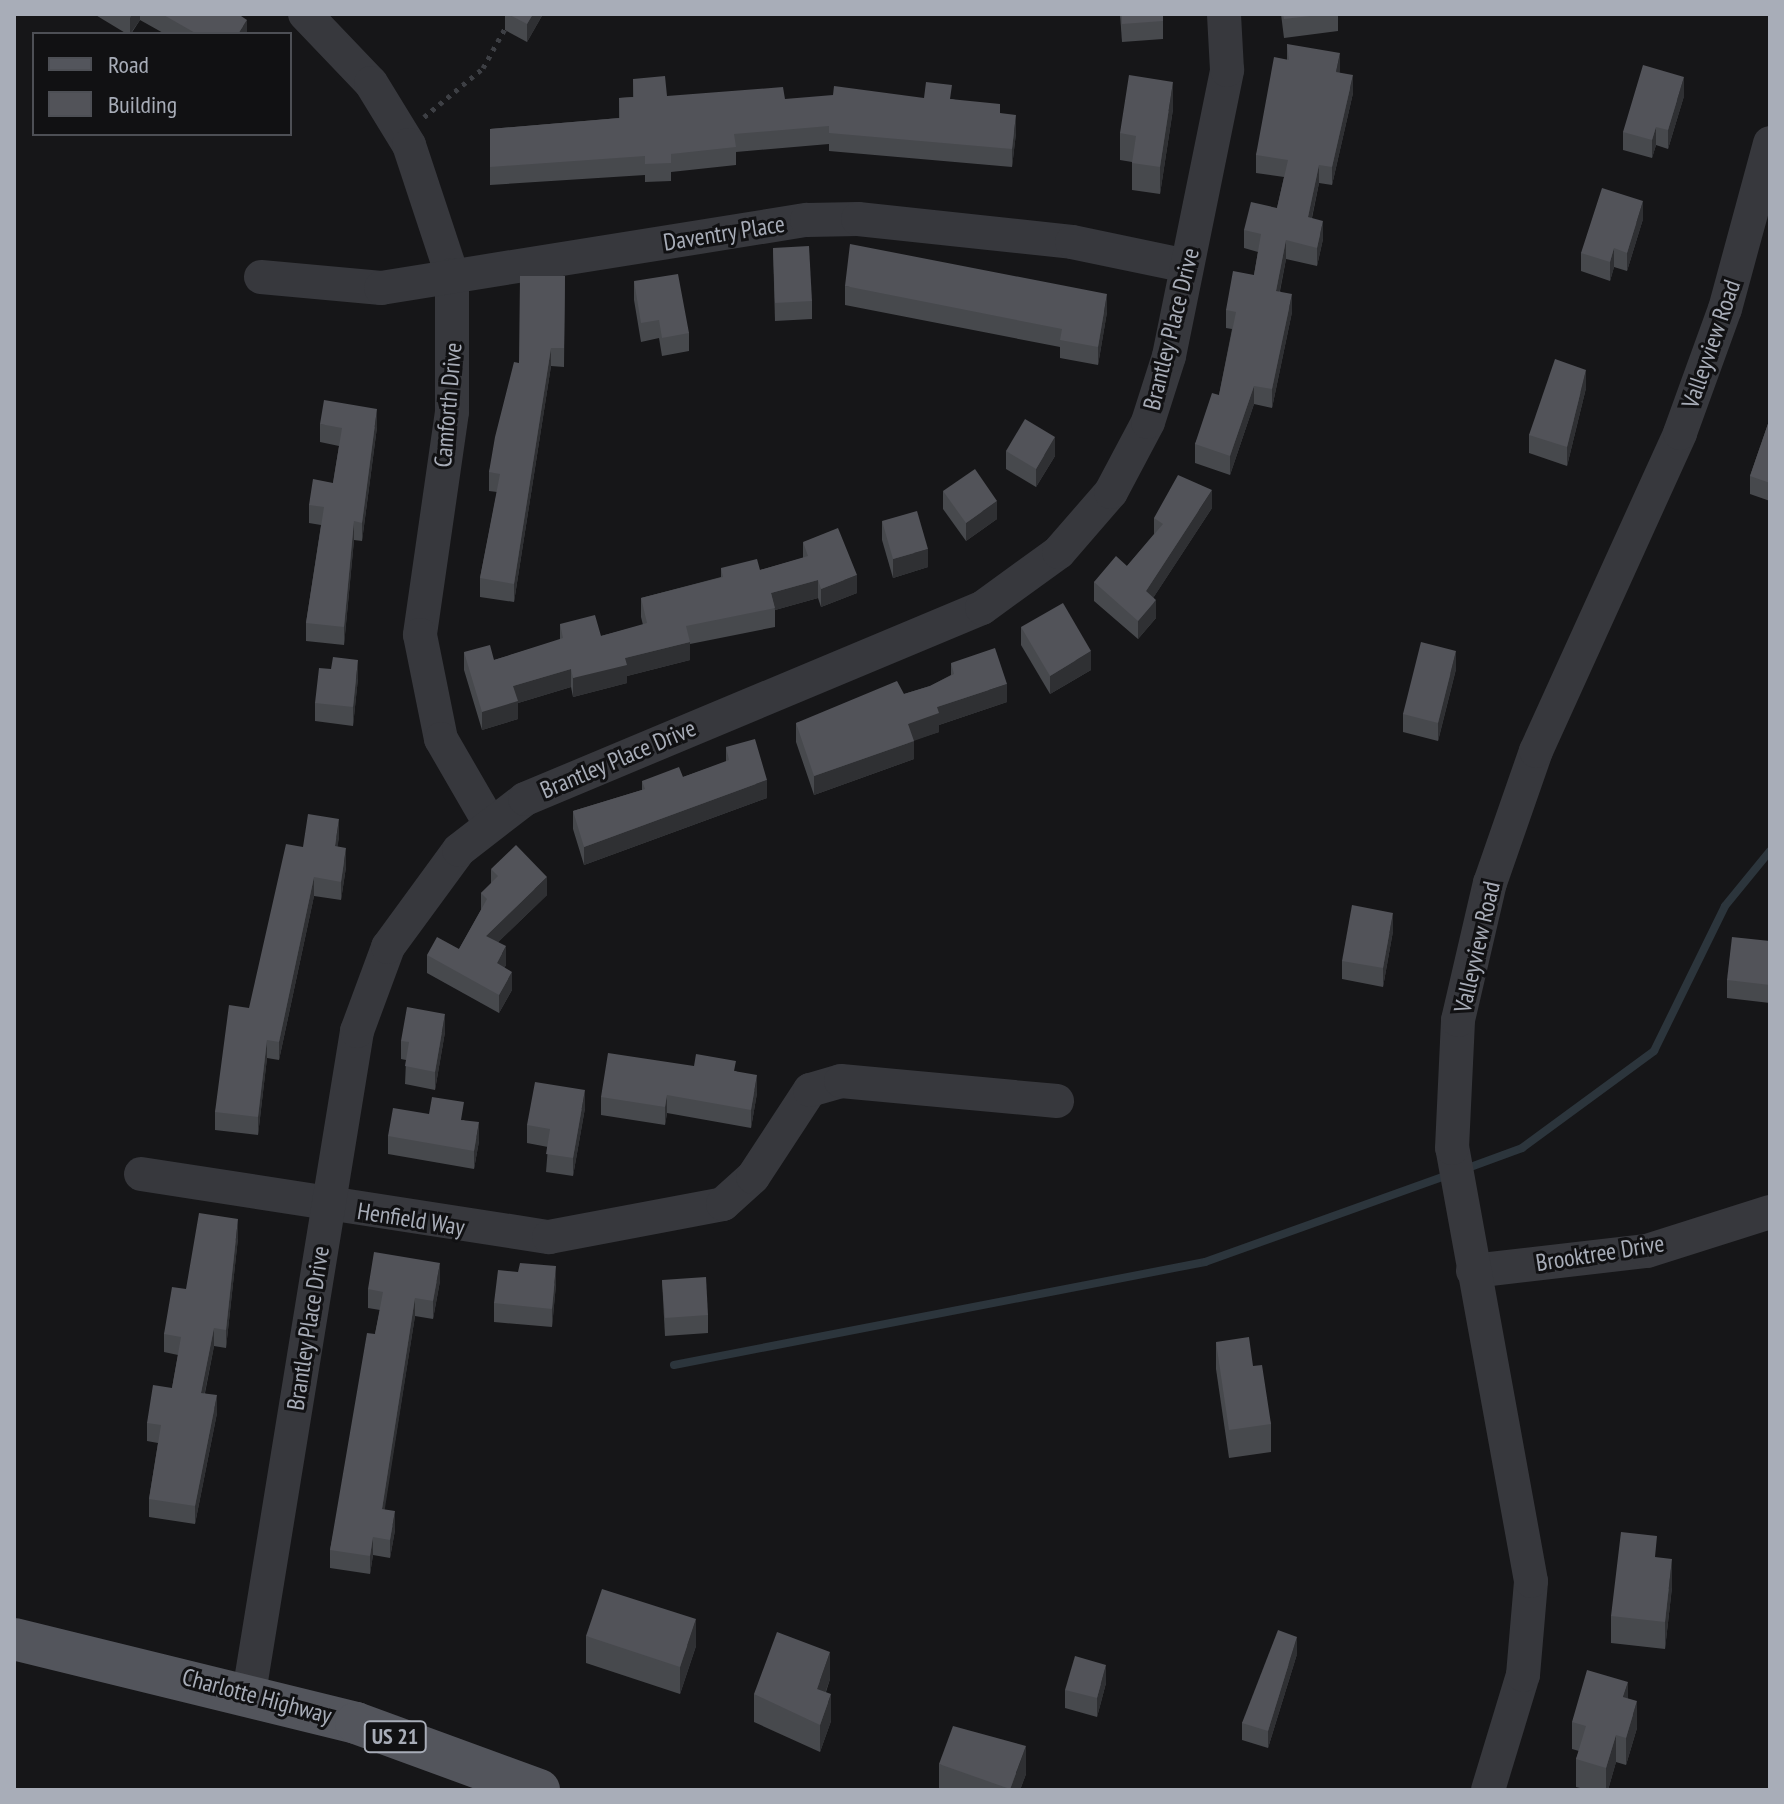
<!DOCTYPE html>
<style>
body{margin:0}
#map{position:relative;width:1784px;height:1804px;overflow:hidden;background:#161618;font-family:"PT Sans Narrow",sans-serif}
div>[style]{position:absolute}
[style*='--x']{left:calc(var(--x)*1px);top:calc(var(--y)*1px);width:calc(var(--w)*1px);rotate:calc(var(--a)*1deg)}
.stream>*{height:8px;margin:-4px;padding:0 4px;transform-origin:4px;border-radius:4px;background:#2c353c}
.path>*{height:5px;margin-top:-2.5px;transform-origin:0;background:repeating-linear-gradient(90deg,#3d3f44 0 4px,transparent 0 10px)}
.minor>*{height:34px;margin:-17px;padding:0 17px;transform-origin:17px;border-radius:17px;background:#37383d}
.major>*{height:42px;margin:-21px;padding:0 21px;transform-origin:21px;border-radius:21px;background:#53555c}
.wall>*{inset:0;background:#47494d}
.shaded-wall>*{inset:0;background:#2f3033}
.building>*{inset:0;background:#525359}
span{translate:-50% -50%;white-space:nowrap;text-align:center;line-height:1.15;-webkit-text-stroke:6px #111113;paint-order:stroke}
.shield-label span{padding:2px 6px;background:#111113;border:2px solid;border-radius:6px;-webkit-text-stroke-width:0}
.shield-label{font-size:22px;color:#a8adb8;font-weight:700}
.street-label{font-size:24px;color:#a8adb8}
.frame{position:absolute;inset:0;border:16px solid #a8adb8;pointer-events:none}
.legend{position:absolute;left:32px;top:32px;width:260px;height:104px;box-sizing:border-box;background:#111113;border:2px solid #4d4f55;margin:0;padding:10px 14px;list-style:none;font-size:24px;color:#a8adb8}
.legend li{display:flex;align-items:center;gap:16px;height:40px}
.legend b{width:40px;border:2px solid #4d4f55}
</style>
<div id="map">
<div class="stream">
<i style="--x:1465;--y:1169;--w:61;--a:-20.2"></i>
<i style="--x:1522;--y:1148;--w:164;--a:-36.3"></i>
<i style="--x:1654;--y:1051;--w:161;--a:-63.9"></i>
<i style="--x:1725;--y:906;--w:71;--a:-50.7"></i>
<i style="--x:674;--y:1365;--w:541;--a:-10.98"></i>
<i style="--x:1205;--y:1262;--w:258;--a:-19.7"></i>
</div>
<div class="path">
<i style="--x:424;--y:117;--w:77;--a:-39.7"></i>
<i style="--x:483;--y:68;--w:62;--a:-60.9"></i>
</div>
<div class="minor">
<i style="--x:305;--y:14;--w:95;--a:46.3"></i>
<i style="--x:371;--y:83;--w:73;--a:58.5"></i>
<i style="--x:409;--y:145;--w:137;--a:71.7"></i>
<i style="--x:452;--y:275;--w:137;--a:90"></i>
<i style="--x:452;--y:412;--w:225;--a:98.2"></i>
<i style="--x:420;--y:635;--w:106;--a:78.6"></i>
<i style="--x:441;--y:739;--w:98;--a:60"></i>
<i style="--x:261;--y:277;--w:121;--a:5.2"></i>
<i style="--x:381;--y:288;--w:431;--a:-9.1"></i>
<i style="--x:807;--y:220;--w:51;--a:-1.1"></i>
<i style="--x:858;--y:219;--w:215;--a:6.1"></i>
<i style="--x:1072;--y:242;--w:117;--a:11.8"></i>
<i style="--x:141;--y:1174;--w:413;--a:8.8"></i>
<i style="--x:549;--y:1237;--w:177;--a:-10.7"></i>
<i style="--x:723;--y:1204;--w:40;--a:-42"></i>
<i style="--x:753;--y:1177;--w:104;--a:-56.8"></i>
<i style="--x:810;--y:1090;--w:32;--a:-16"></i>
<i style="--x:841;--y:1081;--w:217;--a:5.3"></i>
<i style="--x:1473;--y:1271;--w:175;--a:-6.6"></i>
<i style="--x:1647;--y:1251;--w:129;--a:-17.6"></i>
<i style="--x:249;--y:1693;--w:671;--a:-80.73"></i>
<i style="--x:357;--y:1031;--w:90;--a:-69.7"></i>
<i style="--x:388;--y:947;--w:120;--a:-53.8"></i>
<i style="--x:459;--y:850;--w:83;--a:-37.7"></i>
<i style="--x:525;--y:799;--w:495;--a:-22.7"></i>
<i style="--x:982;--y:608;--w:95;--a:-36"></i>
<i style="--x:1059;--y:552;--w:79;--a:-49.1"></i>
<i style="--x:1111;--y:492;--w:79;--a:-62.1"></i>
<i style="--x:1148;--y:422;--w:69;--a:-72.3"></i>
<i style="--x:1169;--y:356;--w:292;--a:-78.5"></i>
<i style="--x:1227;--y:70;--w:56;--a:-93.1"></i>
<i style="--x:1488;--y:1790;--w:120;--a:-73.1"></i>
<i style="--x:1523;--y:1675;--w:94;--a:-85.1"></i>
<i style="--x:1531;--y:1581;--w:440;--a:-100.3"></i>
<i style="--x:1452;--y:1148;--w:128;--a:-87.3"></i>
<i style="--x:1458;--y:1020;--w:141;--a:-76.9"></i>
<i style="--x:1490;--y:883;--w:140;--a:-70.8"></i>
<i style="--x:1536;--y:751;--w:349;--a:-65.6"></i>
<i style="--x:1680;--y:433;--w:132;--a:-70.1"></i>
<i style="--x:1725;--y:309;--w:172;--a:-74.8"></i>
</div>
<div class="major">
<i style="--x:14;--y:1639;--w:352;--a:13.8"></i>
<i style="--x:356;--y:1723;--w:195;--a:20.1"></i>
</div>
<div class="wall">
<i style="clip-path:polygon(94px 14px,238px 14px,247px 34px,165px 34px,140px 20px,131px 34px,127px 34px)"></i>
<i style="clip-path:polygon(505px 14px,543px 14px,527px 42px,505px 30px)"></i>
<i style="clip-path:polygon(1120px 14px,1163px 14px,1163px 39px,1122px 42px)"></i>
<i style="clip-path:polygon(1281px 14px,1338px 14px,1338px 31px,1284px 38px)"></i>
<i style="clip-path:polygon(1287px 44px,1340px 73px,1353px 93px,1332px 185px,1319px 183px,1312px 218px,1323px 239px,1317px 266px,1286px 259px,1280px 291px,1292px 312px,1272px 408px,1254px 404px,1230px 475px,1195px 463px,1195px 444px,1219px 395px,1232px 329px,1226px 328px,1226px 310px,1254px 275px,1258px 252px,1244px 248px,1244px 230px,1277px 208px,1284px 177px,1256px 173px,1256px 155px,1287px 60px)"></i>
<i style="clip-path:polygon(633px 79px,667px 96px,785px 99px,924px 98px,952px 99px,1000px 113px,1016px 133px,1012px 167px,829px 151px,829px 144px,736px 152px,736px 165px,671px 172px,671px 181px,645px 182px,645px 175px,490px 185px,490px 129px,619px 118px,619px 98px,633px 97px)"></i>
<i style="clip-path:polygon(1684px 96px,1668px 149px,1656px 145px,1652px 158px,1623px 150px,1623px 132px)"></i>
<i style="clip-path:polygon(1173px 109px,1160px 194px,1132px 190px,1132px 162px,1120px 160px,1120px 133px)"></i>
<i style="clip-path:polygon(1643px 219px,1627px 271px,1614px 267px,1610px 281px,1581px 271px,1581px 253px)"></i>
<i style="clip-path:polygon(773px 248px,812px 301px,812px 319px,775px 321px)"></i>
<i style="clip-path:polygon(565px 276px,564px 367px,551px 366px,514px 602px,480px 597px,480px 578px,497px 492px,489px 491px,489px 472px,519px 363px)"></i>
<i style="clip-path:polygon(634px 281px,689px 333px,689px 351px,662px 356px,659px 338px,641px 342px,634px 300px)"></i>
<i style="clip-path:polygon(845px 286px,1107px 312px,1098px 365px,1060px 358px,1060px 347px,845px 305px)"></i>
<i style="clip-path:polygon(1586px 388px,1567px 466px,1529px 453px,1529px 435px)"></i>
<i style="clip-path:polygon(1770px 418px,1770px 501px,1750px 494px,1750px 476px)"></i>
<i style="clip-path:polygon(320px 424px,377px 427px,362px 541px,354px 540px,344px 645px,306px 641px,306px 623px,321px 525px,309px 523px,309px 505px,333px 483px,339px 446px,320px 442px)"></i>
<i style="clip-path:polygon(1006px 451px,1055px 456px,1036px 487px,1006px 469px)"></i>
<i style="clip-path:polygon(943px 491px,997px 519px,966px 541px,943px 509px)"></i>
<i style="clip-path:polygon(1212px 508px,1153px 598px,1156px 618px,1138px 639px,1094px 601px,1094px 582px,1127px 566px,1154px 534px,1154px 518px)"></i>
<i style="clip-path:polygon(882px 521px,928px 567px,893px 578px,882px 540px)"></i>
<i style="clip-path:polygon(803px 542px,857px 593px,821px 607px,818px 598px,775px 610px,775px 627px,690px 644px,690px 660px,627px 676px,627px 683px,573px 697px,571px 687px,518px 703px,518px 719px,482px 730px,464px 670px,464px 652px,494px 660px,560px 640px,560px 624px,601px 636px,643px 625px,641px 617px,641px 598px,721px 577px,721px 568px,760px 570px,803px 558px)"></i>
<i style="clip-path:polygon(1021px 627px,1091px 670px,1050px 694px,1021px 645px)"></i>
<i style="clip-path:polygon(951px 663px,1007px 702px,939px 725px,939px 732px,914px 740px,914px 759px,814px 795px,796px 742px,796px 723px,904px 694px,930px 686px,951px 675px)"></i>
<i style="clip-path:polygon(1456px 669px,1438px 741px,1403px 732px,1403px 714px)"></i>
<i style="clip-path:polygon(358px 678px,353px 726px,315px 721px,315px 703px)"></i>
<i style="clip-path:polygon(726px 747px,767px 798px,584px 865px,573px 829px,573px 811px,642px 790px,642px 781px,683px 777px,726px 762px)"></i>
<i style="clip-path:polygon(339px 837px,337px 847px,346px 867px,341px 900px,314px 896px,279px 1060px,267px 1058px,258px 1135px,215px 1130px,215px 1112px,303px 847px)"></i>
<i style="clip-path:polygon(491px 869px,547px 895px,498px 942px,506px 965px,504px 968px,512px 990px,499px 1013px,427px 973px,427px 955px,459px 949px,481px 910px,481px 893px,491px 884px)"></i>
<i style="clip-path:polygon(1393px 931px,1383px 987px,1342px 979px,1342px 961px)"></i>
<i style="clip-path:polygon(1770px 941px,1770px 1003px,1727px 998px,1727px 980px)"></i>
<i style="clip-path:polygon(445px 1032px,435px 1090px,405px 1084px,406px 1060px,401px 1059px,401px 1041px)"></i>
<i style="clip-path:polygon(694px 1066px,736px 1071px,757px 1093px,751px 1128px,667px 1113px,665px 1125px,601px 1115px,601px 1097px)"></i>
<i style="clip-path:polygon(585px 1108px,573px 1176px,546px 1172px,548px 1147px,527px 1143px,527px 1125px)"></i>
<i style="clip-path:polygon(464px 1120px,479px 1141px,474px 1169px,388px 1154px,388px 1136px)"></i>
<i style="clip-path:polygon(238px 1238px,226px 1348px,214px 1346px,205px 1393px,217px 1413px,195px 1524px,149px 1517px,149px 1499px,158px 1443px,147px 1441px,147px 1423px,172px 1388px,178px 1355px,164px 1352px,164px 1334px,186px 1289px)"></i>
<i style="clip-path:polygon(518px 1272px,556px 1284px,552px 1327px,494px 1322px,494px 1303px)"></i>
<i style="clip-path:polygon(662px 1280px,708px 1315px,708px 1333px,665px 1336px)"></i>
<i style="clip-path:polygon(440px 1281px,433px 1319px,415px 1316px,384px 1510px,395px 1530px,390px 1558px,373px 1555px,370px 1574px,330px 1568px,330px 1550px,380px 1310px,368px 1308px,368px 1289px)"></i>
<i style="clip-path:polygon(1216px 1342px,1253px 1366px,1271px 1424px,1271px 1452px,1229px 1458px,1216px 1369px)"></i>
<i style="clip-path:polygon(1672px 1587px,1665px 1649px,1611px 1643px,1611px 1616px)"></i>
<i style="clip-path:polygon(586px 1636px,696px 1646px,680px 1694px,586px 1663px)"></i>
<i style="clip-path:polygon(1297px 1654px,1268px 1748px,1242px 1740px,1242px 1723px)"></i>
<i style="clip-path:polygon(830px 1679px,826px 1692px,831px 1721px,820px 1752px,754px 1722px,754px 1694px)"></i>
<i style="clip-path:polygon(1106px 1683px,1097px 1717px,1065px 1708px,1065px 1690px)"></i>
<i style="clip-path:polygon(1628px 1699px,1637px 1728px,1626px 1765px,1616px 1762px,1608px 1790px,1588px 1790px,1576px 1787px,1576px 1759px,1579px 1751px,1572px 1749px,1572px 1722px)"></i>
<i style="clip-path:polygon(939px 1764px,1026px 1774px,1020px 1790px,939px 1790px)"></i>
</div>
<div class="shaded-wall">
<i style="clip-path:polygon(132px 14px,140px 14px,140px 20px,130px 34px,130px 18px)"></i>
<i style="clip-path:polygon(533px 14px,543px 14px,527px 42px,527px 24px)"></i>
<i style="clip-path:polygon(247px 20px,247px 34px,238px 34px)"></i>
<i style="clip-path:polygon(1340px 53px,1340px 71px,1336px 90px,1336px 72px)"></i>
<i style="clip-path:polygon(1353px 75px,1353px 93px,1332px 185px,1332px 167px)"></i>
<i style="clip-path:polygon(1684px 77px,1684px 96px,1668px 149px,1668px 130px)"></i>
<i style="clip-path:polygon(1173px 82px,1173px 109px,1160px 194px,1160px 167px)"></i>
<i style="clip-path:polygon(1016px 115px,1016px 133px,1012px 167px,1012px 149px)"></i>
<i style="clip-path:polygon(1656px 127px,1656px 145px,1652px 158px,1652px 140px)"></i>
<i style="clip-path:polygon(1319px 165px,1319px 183px,1308px 235px,1308px 217px)"></i>
<i style="clip-path:polygon(1643px 201px,1643px 219px,1627px 271px,1627px 253px)"></i>
<i style="clip-path:polygon(1323px 221px,1323px 239px,1317px 266px,1317px 248px)"></i>
<i style="clip-path:polygon(1286px 240px,1286px 259px,1276px 309px,1276px 291px)"></i>
<i style="clip-path:polygon(1614px 248px,1614px 267px,1610px 281px,1610px 262px)"></i>
<i style="clip-path:polygon(1107px 294px,1107px 312px,1098px 365px,1098px 347px)"></i>
<i style="clip-path:polygon(1292px 294px,1292px 312px,1272px 408px,1272px 389px)"></i>
<i style="clip-path:polygon(551px 348px,551px 366px,514px 602px,514px 584px)"></i>
<i style="clip-path:polygon(1586px 370px,1586px 388px,1567px 466px,1567px 447px)"></i>
<i style="clip-path:polygon(1254px 386px,1254px 404px,1230px 475px,1230px 456px)"></i>
<i style="clip-path:polygon(377px 409px,377px 427px,362px 541px,362px 523px)"></i>
<i style="clip-path:polygon(1055px 437px,1055px 456px,1036px 487px,1036px 469px)"></i>
<i style="clip-path:polygon(1212px 490px,1212px 508px,1146px 609px,1146px 591px)"></i>
<i style="clip-path:polygon(997px 501px,997px 519px,966px 541px,966px 523px)"></i>
<i style="clip-path:polygon(354px 521px,354px 540px,344px 645px,344px 627px)"></i>
<i style="clip-path:polygon(928px 549px,928px 567px,893px 578px,893px 559px)"></i>
<i style="clip-path:polygon(857px 575px,857px 593px,821px 607px,821px 589px)"></i>
<i style="clip-path:polygon(818px 580px,818px 598px,775px 610px,771px 593px)"></i>
<i style="clip-path:polygon(1156px 600px,1156px 618px,1138px 639px,1138px 621px)"></i>
<i style="clip-path:polygon(690px 642px,690px 660px,627px 676px,627px 683px,573px 697px,573px 678px,625px 658px)"></i>
<i style="clip-path:polygon(1091px 651px,1091px 670px,1050px 694px,1050px 676px)"></i>
<i style="clip-path:polygon(1456px 651px,1456px 669px,1438px 741px,1438px 723px)"></i>
<i style="clip-path:polygon(358px 660px,358px 678px,353px 726px,353px 707px)"></i>
<i style="clip-path:polygon(571px 669px,571px 687px,518px 703px,518px 719px,482px 730px,482px 712px,513px 686px)"></i>
<i style="clip-path:polygon(1007px 684px,1007px 702px,939px 725px,939px 732px,908px 743px,908px 724px,937px 707px)"></i>
<i style="clip-path:polygon(914px 741px,914px 759px,814px 795px,814px 776px)"></i>
<i style="clip-path:polygon(767px 780px,767px 798px,584px 865px,584px 847px)"></i>
<i style="clip-path:polygon(339px 819px,339px 837px,335px 865px,335px 846px)"></i>
<i style="clip-path:polygon(346px 848px,346px 867px,341px 900px,341px 882px)"></i>
<i style="clip-path:polygon(314px 877px,314px 896px,279px 1060px,279px 1042px)"></i>
<i style="clip-path:polygon(547px 877px,547px 895px,486px 954px,486px 936px)"></i>
<i style="clip-path:polygon(1393px 913px,1393px 931px,1383px 987px,1383px 968px)"></i>
<i style="clip-path:polygon(506px 946px,506px 965px,497px 982px,497px 963px)"></i>
<i style="clip-path:polygon(512px 972px,512px 990px,499px 1013px,499px 995px)"></i>
<i style="clip-path:polygon(445px 1014px,445px 1032px,435px 1090px,435px 1072px)"></i>
<i style="clip-path:polygon(267px 1040px,267px 1058px,258px 1135px,258px 1117px)"></i>
<i style="clip-path:polygon(757px 1075px,757px 1093px,751px 1128px,751px 1110px)"></i>
<i style="clip-path:polygon(585px 1090px,585px 1108px,573px 1176px,573px 1158px)"></i>
<i style="clip-path:polygon(667px 1095px,667px 1113px,665px 1125px,665px 1107px)"></i>
<i style="clip-path:polygon(479px 1122px,479px 1141px,474px 1169px,474px 1151px)"></i>
<i style="clip-path:polygon(238px 1219px,238px 1238px,226px 1348px,226px 1330px)"></i>
<i style="clip-path:polygon(440px 1263px,440px 1281px,433px 1319px,433px 1301px)"></i>
<i style="clip-path:polygon(556px 1266px,556px 1284px,552px 1327px,552px 1309px)"></i>
<i style="clip-path:polygon(415px 1298px,415px 1316px,382px 1527px,382px 1509px)"></i>
<i style="clip-path:polygon(214px 1328px,214px 1346px,201px 1411px,201px 1393px)"></i>
<i style="clip-path:polygon(217px 1395px,217px 1413px,195px 1524px,195px 1506px)"></i>
<i style="clip-path:polygon(395px 1511px,395px 1530px,390px 1558px,390px 1540px)"></i>
<i style="clip-path:polygon(373px 1537px,373px 1555px,370px 1574px,370px 1556px)"></i>
<i style="clip-path:polygon(1672px 1559px,1672px 1587px,1665px 1649px,1665px 1622px)"></i>
<i style="clip-path:polygon(696px 1619px,696px 1646px,680px 1694px,680px 1667px)"></i>
<i style="clip-path:polygon(1297px 1637px,1297px 1654px,1268px 1748px,1268px 1731px)"></i>
<i style="clip-path:polygon(830px 1652px,830px 1679px,817px 1716px,817px 1689px)"></i>
<i style="clip-path:polygon(1106px 1665px,1106px 1683px,1097px 1717px,1097px 1698px)"></i>
<i style="clip-path:polygon(1628px 1682px,1628px 1709px,1623px 1697px)"></i>
<i style="clip-path:polygon(831px 1694px,831px 1721px,820px 1752px,820px 1725px)"></i>
<i style="clip-path:polygon(1637px 1701px,1637px 1728px,1626px 1765px,1626px 1738px)"></i>
<i style="clip-path:polygon(1616px 1735px,1616px 1762px,1608px 1790px,1606px 1790px,1606px 1768px)"></i>
<i style="clip-path:polygon(1026px 1746px,1026px 1774px,1020px 1790px,1010px 1790px)"></i>
</div>
<div class="building">
<i style="clip-path:polygon(162px 14px,238px 14px,247px 20px,238px 34px,197px 34px)"></i>
<i style="clip-path:polygon(508px 14px,533px 14px,527px 24px)"></i>
<i style="clip-path:polygon(1122px 14px,1163px 14px,1163px 21px,1122px 24px)"></i>
<i style="clip-path:polygon(1283px 14px,1327px 14px,1284px 19px)"></i>
<i style="clip-path:polygon(1287px 44px,1340px 53px,1336px 72px,1353px 75px,1332px 167px,1319px 165px,1308px 217px,1323px 221px,1317px 248px,1286px 240px,1276px 291px,1292px 294px,1272px 389px,1254px 386px,1230px 456px,1195px 444px,1212px 393px,1219px 395px,1236px 312px,1226px 310px,1233px 271px,1254px 275px,1261px 234px,1244px 230px,1251px 202px,1277px 208px,1288px 160px,1256px 155px,1274px 57px,1289px 60px)"></i>
<i style="clip-path:polygon(1643px 65px,1684px 77px,1668px 130px,1656px 127px,1652px 140px,1623px 132px)"></i>
<i style="clip-path:polygon(1129px 75px,1173px 82px,1160px 167px,1132px 163px,1136px 136px,1120px 133px)"></i>
<i style="clip-path:polygon(665px 76px,667px 96px,783px 87px,785px 99px,833px 95px,834px 86px,924px 98px,926px 82px,952px 85px,950px 99px,1000px 104px,1000px 113px,1016px 115px,1012px 149px,829px 133px,829px 126px,734px 134px,736px 147px,671px 154px,671px 163px,645px 164px,645px 156px,490px 167px,490px 129px,620px 118px,619px 98px,634px 97px,633px 79px)"></i>
<i style="clip-path:polygon(1602px 188px,1643px 201px,1627px 253px,1614px 248px,1610px 262px,1581px 253px)"></i>
<i style="clip-path:polygon(850px 244px,1107px 294px,1098px 347px,1060px 340px,1062px 329px,845px 286px)"></i>
<i style="clip-path:polygon(809px 246px,812px 301px,775px 303px,773px 248px)"></i>
<i style="clip-path:polygon(678px 274px,689px 333px,662px 338px,659px 320px,641px 323px,634px 281px)"></i>
<i style="clip-path:polygon(520px 276px,565px 276px,564px 348px,551px 348px,514px 584px,480px 578px,500px 474px,489px 472px,495px 437px,514px 362px,519px 363px)"></i>
<i style="clip-path:polygon(1555px 359px,1586px 370px,1567px 447px,1529px 435px)"></i>
<i style="clip-path:polygon(324px 400px,377px 409px,362px 523px,354px 521px,344px 627px,306px 623px,324px 507px,309px 505px,313px 479px,333px 483px,342px 428px,320px 424px)"></i>
<i style="clip-path:polygon(1770px 418px,1770px 483px,1750px 476px)"></i>
<i style="clip-path:polygon(1025px 419px,1055px 437px,1036px 469px,1006px 451px)"></i>
<i style="clip-path:polygon(975px 469px,997px 501px,966px 523px,943px 491px)"></i>
<i style="clip-path:polygon(1178px 475px,1212px 490px,1146px 591px,1156px 600px,1138px 621px,1094px 582px,1116px 556px,1127px 566px,1163px 524px,1154px 518px)"></i>
<i style="clip-path:polygon(917px 511px,928px 549px,893px 559px,882px 521px)"></i>
<i style="clip-path:polygon(838px 528px,857px 575px,821px 589px,818px 580px,771px 593px,775px 608px,686px 626px,690px 642px,625px 658px,627px 665px,573px 678px,571px 669px,513px 686px,518px 701px,482px 712px,464px 652px,490px 645px,494px 660px,563px 638px,560px 624px,595px 615px,601px 636px,647px 623px,641px 598px,723px 577px,721px 568px,757px 559px,760px 570px,808px 556px,803px 542px)"></i>
<i style="clip-path:polygon(1063px 603px,1091px 651px,1050px 676px,1021px 627px)"></i>
<i style="clip-path:polygon(1421px 642px,1456px 651px,1438px 723px,1403px 714px)"></i>
<i style="clip-path:polygon(995px 648px,1007px 684px,937px 707px,939px 713px,908px 724px,914px 741px,814px 776px,796px 723px,897px 681px,904px 694px,930px 686px,954px 674px,951px 663px)"></i>
<i style="clip-path:polygon(333px 657px,358px 660px,353px 707px,315px 703px,319px 668px,331px 669px)"></i>
<i style="clip-path:polygon(755px 739px,767px 780px,584px 847px,573px 811px,645px 789px,642px 781px,679px 767px,683px 777px,729px 760px,726px 747px)"></i>
<i style="clip-path:polygon(308px 814px,339px 819px,335px 846px,346px 848px,341px 882px,314px 877px,279px 1042px,267px 1040px,258px 1117px,215px 1112px,229px 1005px,249px 1008px,286px 844px,303px 847px)"></i>
<i style="clip-path:polygon(516px 845px,547px 877px,486px 936px,506px 946px,497px 963px,512px 972px,499px 995px,427px 955px,437px 937px,459px 949px,487px 899px,481px 893px,498px 876px,491px 869px)"></i>
<i style="clip-path:polygon(1352px 905px,1393px 913px,1383px 968px,1342px 961px)"></i>
<i style="clip-path:polygon(1732px 937px,1770px 941px,1770px 985px,1727px 980px)"></i>
<i style="clip-path:polygon(407px 1007px,445px 1014px,435px 1072px,405px 1066px,409px 1042px,401px 1041px)"></i>
<i style="clip-path:polygon(608px 1053px,694px 1066px,696px 1054px,736px 1061px,734px 1071px,757px 1075px,751px 1110px,667px 1095px,665px 1107px,601px 1097px)"></i>
<i style="clip-path:polygon(535px 1082px,585px 1090px,573px 1158px,546px 1154px,550px 1129px,527px 1125px)"></i>
<i style="clip-path:polygon(432px 1097px,464px 1102px,461px 1120px,479px 1122px,474px 1151px,388px 1136px,393px 1108px,429px 1114px)"></i>
<i style="clip-path:polygon(199px 1213px,238px 1219px,226px 1330px,214px 1328px,201px 1393px,217px 1395px,195px 1506px,149px 1499px,161px 1425px,147px 1423px,153px 1385px,172px 1388px,181px 1337px,164px 1334px,172px 1287px,186px 1289px)"></i>
<i style="clip-path:polygon(374px 1252px,440px 1263px,433px 1301px,415px 1298px,382px 1509px,395px 1511px,390px 1540px,373px 1537px,370px 1556px,330px 1550px,367px 1333px,375px 1334px,383px 1292px,368px 1289px)"></i>
<i style="clip-path:polygon(520px 1263px,556px 1266px,552px 1309px,494px 1303px,498px 1270px,518px 1272px)"></i>
<i style="clip-path:polygon(706px 1277px,708px 1315px,665px 1318px,662px 1280px)"></i>
<i style="clip-path:polygon(1249px 1337px,1253px 1366px,1262px 1365px,1271px 1424px,1229px 1430px,1216px 1342px)"></i>
<i style="clip-path:polygon(1621px 1532px,1657px 1536px,1655px 1557px,1672px 1559px,1665px 1622px,1611px 1616px)"></i>
<i style="clip-path:polygon(602px 1589px,696px 1619px,680px 1667px,586px 1636px)"></i>
<i style="clip-path:polygon(1278px 1630px,1297px 1637px,1268px 1731px,1242px 1723px)"></i>
<i style="clip-path:polygon(777px 1632px,830px 1652px,817px 1689px,831px 1694px,820px 1725px,754px 1694px)"></i>
<i style="clip-path:polygon(1075px 1656px,1106px 1665px,1097px 1698px,1065px 1690px)"></i>
<i style="clip-path:polygon(1587px 1670px,1628px 1682px,1623px 1697px,1637px 1701px,1626px 1738px,1616px 1735px,1606px 1768px,1576px 1759px,1586px 1726px,1572px 1722px)"></i>
<i style="clip-path:polygon(953px 1726px,1026px 1746px,1010px 1789px,939px 1764px)"></i>
</div>
<div class="shield-label">
<span style="left:395px;top:1737px">US 21</span>
</div>
<div class="street-label">
<span style="left:724px;top:233px;rotate:-9deg">Daventry Place</span>
<span style="left:1171px;top:329px;rotate:-76deg">Brantley Place Drive</span>
<span style="left:1711px;top:344px;rotate:-71deg">Valleyview Road</span>
<span style="left:448px;top:405px;rotate:-85deg">Camforth Drive</span>
<span style="left:618px;top:759px;rotate:-23deg">Brantley Place Drive</span>
<span style="left:1477px;top:947px;rotate:-77deg">Valleyview Road</span>
<span style="left:411px;top:1219px;rotate:9deg">Henfield Way</span>
<span style="left:1600px;top:1253px;rotate:-9deg">Brooktree Drive</span>
<span style="left:308px;top:1328px;rotate:-81deg">Brantley Place Drive</span>
<span style="left:257px;top:1696px;rotate:15deg">Charlotte Highway</span>
</div>
<div class="frame"></div>
<ul class="legend">
<li><b style="height:10px;background:#53555c"></b>Road</li>
<li><b style="height:22px;background:#525359"></b>Building</li>
</ul>
</div>
